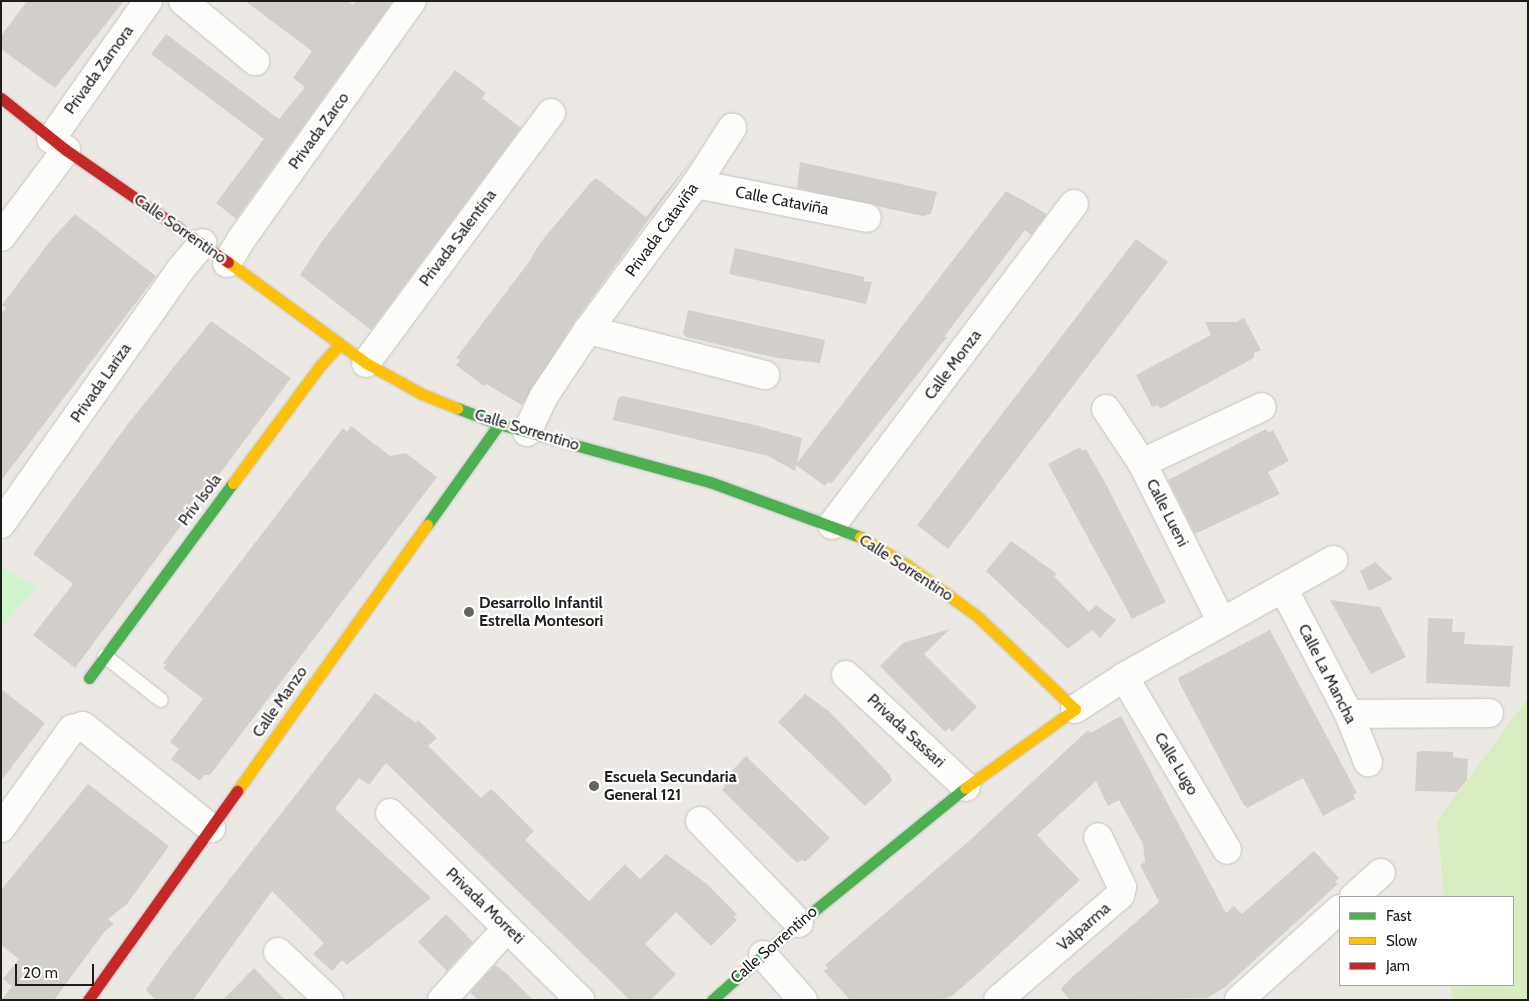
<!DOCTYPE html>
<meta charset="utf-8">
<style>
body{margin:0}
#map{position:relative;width:1529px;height:1001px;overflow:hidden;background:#ece9e4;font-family:Cabin,sans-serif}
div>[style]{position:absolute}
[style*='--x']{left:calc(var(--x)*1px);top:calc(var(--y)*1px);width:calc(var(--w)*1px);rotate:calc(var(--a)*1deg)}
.grass>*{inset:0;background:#d9ecc0}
.park>*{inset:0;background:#d0f5ce}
.building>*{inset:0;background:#d2cfcb}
.roads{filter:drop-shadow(0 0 1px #c4c3c1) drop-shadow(0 0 1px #c4c3c1)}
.lane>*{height:14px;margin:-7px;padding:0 7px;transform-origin:7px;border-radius:7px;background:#fcfcfb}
.street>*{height:28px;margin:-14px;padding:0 14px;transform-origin:14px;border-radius:14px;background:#fcfcfb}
.fast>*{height:11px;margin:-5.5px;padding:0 5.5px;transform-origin:5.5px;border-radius:5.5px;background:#4caf50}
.slow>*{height:11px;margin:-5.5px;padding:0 5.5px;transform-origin:5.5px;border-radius:5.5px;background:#ffc107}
.jam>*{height:11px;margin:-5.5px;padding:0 5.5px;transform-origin:5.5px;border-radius:5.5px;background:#c62828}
.dots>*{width:14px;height:14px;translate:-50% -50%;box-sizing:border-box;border:2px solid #fff;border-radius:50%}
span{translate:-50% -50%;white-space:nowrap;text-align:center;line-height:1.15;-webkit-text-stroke:4.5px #fff;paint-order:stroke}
.street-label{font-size:16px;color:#1d1d1d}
.poi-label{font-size:16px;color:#1d1d1d;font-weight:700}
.left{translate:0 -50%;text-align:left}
.frame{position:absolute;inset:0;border:2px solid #1d1d1d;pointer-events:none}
.legend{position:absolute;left:1339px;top:896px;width:175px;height:90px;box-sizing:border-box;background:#fff;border:1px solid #a5a5a5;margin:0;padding:6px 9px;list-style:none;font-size:15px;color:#1d1d1d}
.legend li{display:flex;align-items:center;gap:10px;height:25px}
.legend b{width:25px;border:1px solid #a5a5a5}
.scale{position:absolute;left:15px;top:964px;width:79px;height:22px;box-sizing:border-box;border:2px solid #1d1d1d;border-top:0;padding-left:6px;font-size:15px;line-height:18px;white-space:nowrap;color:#1d1d1d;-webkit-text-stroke:4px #fff;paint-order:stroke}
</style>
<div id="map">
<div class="grass">
<i style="clip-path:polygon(1528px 698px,1528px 1000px,1452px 1000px,1451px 985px,1513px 985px,1513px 897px,1444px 897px,1437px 821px)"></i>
</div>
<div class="park">
<i style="clip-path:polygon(1px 566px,36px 587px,1px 628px)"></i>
</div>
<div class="building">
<i style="clip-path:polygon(27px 1px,124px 1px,55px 88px,1px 49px,1px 36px)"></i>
<i style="clip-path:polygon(245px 1px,348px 1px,353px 5px,355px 1px,393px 1px,236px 219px,216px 203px,264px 139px,151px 54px,166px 34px,279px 119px,305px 87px,293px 78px,312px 51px)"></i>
<i style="clip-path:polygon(455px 70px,486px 93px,482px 98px,521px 128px,371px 330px,300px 275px,323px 240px)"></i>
<i style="clip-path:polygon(697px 153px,575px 321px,522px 405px,486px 384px,484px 386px,456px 365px,460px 360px,456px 358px,529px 262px,540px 243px,591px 182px,596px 178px,646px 217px)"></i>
<i style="clip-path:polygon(800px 162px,937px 192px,931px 214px,923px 216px,899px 211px,797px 188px)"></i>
<i style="clip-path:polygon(1006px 191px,1047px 214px,1031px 235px,1025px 230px,944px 337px,947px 337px,831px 484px,828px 482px,825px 486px,796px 465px,795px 471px,768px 456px,613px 420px,618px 398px,622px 396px,751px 424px,802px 438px,797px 463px)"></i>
<i style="clip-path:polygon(75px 214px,156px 276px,1px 481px,1px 314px,6px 308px,2px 305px,50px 241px)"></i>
<i style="clip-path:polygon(1136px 239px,1168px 262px,948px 549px,917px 525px)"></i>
<i style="clip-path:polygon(735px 248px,865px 277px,863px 281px,872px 282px,866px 304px,729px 274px)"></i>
<i style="clip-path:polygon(688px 310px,825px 340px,820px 363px,777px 358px,686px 337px,683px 333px)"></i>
<i style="clip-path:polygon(1244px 318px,1261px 350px,1254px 353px,1254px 358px,1160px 409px,1158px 405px,1152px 407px,1136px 375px,1211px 335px,1205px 322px,1236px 322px)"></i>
<i style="clip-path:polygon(211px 321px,291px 378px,75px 668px,33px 635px,73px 584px,33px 554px,127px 425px)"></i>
<i style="clip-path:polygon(351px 426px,390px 456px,406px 453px,437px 477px,210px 775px,204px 775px,200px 781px,171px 759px,179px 749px,170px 742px,203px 699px,163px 668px,166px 665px,163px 663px,343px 428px,347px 432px)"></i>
<i style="clip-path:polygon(1266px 429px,1268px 433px,1273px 430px,1289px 461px,1268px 472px,1280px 494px,1195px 534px,1168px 480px)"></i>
<i style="clip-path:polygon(1080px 447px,1082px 451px,1086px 449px,1108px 488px,1166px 602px,1132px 619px,1048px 464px)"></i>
<i style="clip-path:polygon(1011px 541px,1057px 574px,1054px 576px,1089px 612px,1096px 605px,1116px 620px,1100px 638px,1092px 630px,1068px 649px,986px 571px)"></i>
<i style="clip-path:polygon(1375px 562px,1393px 579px,1369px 591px,1360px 571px)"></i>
<i style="clip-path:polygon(1330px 600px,1380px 607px,1406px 657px,1371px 674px)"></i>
<i style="clip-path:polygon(1428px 618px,1453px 619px,1452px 632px,1465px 632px,1464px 644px,1513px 646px,1510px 687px,1426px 683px)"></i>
<i style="clip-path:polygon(950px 629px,924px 654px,977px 707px,952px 732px,949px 728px,945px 732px,880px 666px,903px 643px)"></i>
<i style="clip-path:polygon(1270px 630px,1357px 793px,1353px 795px,1355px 799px,1323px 816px,1303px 778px,1247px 808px,1243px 804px,1180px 684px,1178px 678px)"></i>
<i style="clip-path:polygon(1px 689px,45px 723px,1px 781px)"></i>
<i style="clip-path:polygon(375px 693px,416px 723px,418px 720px,437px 738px,428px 746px,481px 798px,491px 789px,499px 796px,534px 831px,525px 840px,589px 901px,625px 864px,640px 879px,666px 854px,707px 884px,737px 914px,734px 917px,737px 920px,711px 946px,676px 912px,645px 944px,676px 974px,651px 1000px,630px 1000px,386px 763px,369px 785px,359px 778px,335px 809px,431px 898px,347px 965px,342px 960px,332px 971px,313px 954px,324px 943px,272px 891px,193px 1000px,156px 1000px,146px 990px,166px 961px)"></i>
<i style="clip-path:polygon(805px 694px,830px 712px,890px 775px,892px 781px,865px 806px,778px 722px)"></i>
<i style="clip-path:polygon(1121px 716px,1226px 913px,1234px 906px,1242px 914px,1314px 851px,1339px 878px,1335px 882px,1338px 884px,1224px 988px,1207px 998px,1070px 1000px,1061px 989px,1070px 979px,1159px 902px,1140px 865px,1145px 862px,1143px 844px,1119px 800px,1108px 806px,1096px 781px,1037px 835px,1080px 880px,982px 970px,952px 996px,940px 1000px,850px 1000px,824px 971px,828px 968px,825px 965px,970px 840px,1088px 730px,1090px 733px)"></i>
<i style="clip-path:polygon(1422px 751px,1453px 752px,1453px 757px,1468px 759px,1467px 780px,1457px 792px,1415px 791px,1417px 752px)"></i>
<i style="clip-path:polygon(746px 756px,830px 838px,805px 862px,802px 860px,797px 863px,722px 790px,725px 786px,721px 782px)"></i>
<i style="clip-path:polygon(88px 784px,169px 846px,127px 904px,108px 919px,114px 924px,105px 931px,54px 1000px,2px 1000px,12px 986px,3px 979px,19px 959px,1px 945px,1px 890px)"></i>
<i style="clip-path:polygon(446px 914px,473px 942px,447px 971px,418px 942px)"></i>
<i style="clip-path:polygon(495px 965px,506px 973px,533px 1000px,478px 1000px,470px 992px)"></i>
<i style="clip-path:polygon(254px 968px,285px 1000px,223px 1000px)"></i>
</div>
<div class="roads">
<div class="lane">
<i style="--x:105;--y:656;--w:71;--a:38.2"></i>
</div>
<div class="street">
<i style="--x:183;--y:1;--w:94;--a:39.8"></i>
<i style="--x:51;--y:139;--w:169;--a:-54.9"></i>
<i style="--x:696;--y:184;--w:174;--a:11.2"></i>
<i style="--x:1;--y:237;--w:109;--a:-53.2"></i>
<i style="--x:227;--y:263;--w:26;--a:-59"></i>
<i style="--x:240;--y:241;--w:295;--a:-54.4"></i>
<i style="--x:588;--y:330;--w:183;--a:14.3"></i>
<i style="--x:366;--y:363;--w:311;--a:-53.5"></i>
<i style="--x:1106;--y:409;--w:65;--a:56.3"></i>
<i style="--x:1142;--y:463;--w:177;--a:63.4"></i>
<i style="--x:527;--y:432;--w:40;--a:-65"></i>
<i style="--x:544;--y:396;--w:79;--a:-56.3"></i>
<i style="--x:588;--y:330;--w:182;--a:-53.5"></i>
<i style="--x:696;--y:184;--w:67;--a:-57.3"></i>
<i style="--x:1142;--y:463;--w:132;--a:-25"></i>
<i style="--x:1;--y:524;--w:311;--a:-54.8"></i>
<i style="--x:180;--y:270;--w:35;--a:-50"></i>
<i style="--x:832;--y:525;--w:402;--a:-53"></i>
<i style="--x:1283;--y:588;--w:142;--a:62.4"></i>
<i style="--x:1349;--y:714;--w:52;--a:68.4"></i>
<i style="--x:846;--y:675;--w:164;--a:43"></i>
<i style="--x:1124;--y:677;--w:201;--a:59.2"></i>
<i style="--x:1075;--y:709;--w:59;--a:-33.1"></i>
<i style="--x:1124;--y:677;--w:240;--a:-29.2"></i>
<i style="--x:1349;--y:714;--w:140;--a:-0.4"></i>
<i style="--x:390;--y:813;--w:267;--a:44.5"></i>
<i style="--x:700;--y:821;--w:142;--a:45.9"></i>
<i style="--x:1;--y:828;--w:122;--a:-54.4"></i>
<i style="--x:72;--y:729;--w:11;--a:-15"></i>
<i style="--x:83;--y:726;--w:164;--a:38.6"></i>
<i style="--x:1354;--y:897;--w:36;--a:-42"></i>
<i style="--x:278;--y:952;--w:70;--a:43.3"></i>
<i style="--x:763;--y:955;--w:60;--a:48.4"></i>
<i style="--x:442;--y:1000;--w:97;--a:-47.9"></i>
<i style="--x:998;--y:1000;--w:161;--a:-40.7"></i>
<i style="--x:1120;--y:895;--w:8;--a:-76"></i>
<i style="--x:1122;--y:887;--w:55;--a:-115.6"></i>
<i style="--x:1239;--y:1000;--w:136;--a:-42"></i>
</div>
<div class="fast">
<i style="--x:457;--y:408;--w:45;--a:20.9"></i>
<i style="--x:499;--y:424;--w:219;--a:15.4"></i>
<i style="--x:710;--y:482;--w:160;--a:20.1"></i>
<i style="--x:427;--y:525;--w:124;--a:-54.5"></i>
<i style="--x:89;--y:678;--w:242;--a:-53.6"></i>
<i style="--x:712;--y:1000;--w:116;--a:-41.5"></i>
<i style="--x:799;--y:923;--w:214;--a:-39.1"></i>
</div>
<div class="slow">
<i style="--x:228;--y:262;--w:171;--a:36.2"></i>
<i style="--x:366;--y:363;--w:64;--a:29"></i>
<i style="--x:422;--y:394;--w:38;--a:22"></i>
<i style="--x:233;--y:483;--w:144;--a:-53.4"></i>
<i style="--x:319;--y:367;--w:31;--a:-48"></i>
<i style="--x:860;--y:537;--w:55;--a:30.8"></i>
<i style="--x:907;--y:565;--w:87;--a:36.1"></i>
<i style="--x:977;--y:616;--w:135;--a:43.5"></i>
<i style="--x:1075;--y:709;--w:135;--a:144.3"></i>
<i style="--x:237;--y:791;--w:327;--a:-54.5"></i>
</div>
<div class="jam">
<i style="--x:1;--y:98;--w:83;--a:38.7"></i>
<i style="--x:66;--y:150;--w:197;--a:34.7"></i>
<i style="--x:88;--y:1000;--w:257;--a:-54.5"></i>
</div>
</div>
<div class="dots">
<i style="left:469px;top:612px;background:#656463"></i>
<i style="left:594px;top:786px;background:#656463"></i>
</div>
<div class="street-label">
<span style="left:99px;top:70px;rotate:-54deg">Privada Zamora</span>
<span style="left:319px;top:131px;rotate:-54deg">Privada Zarco</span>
<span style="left:782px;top:201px;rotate:11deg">Calle Cataviña</span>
<span style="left:180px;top:229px;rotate:35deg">Calle Sorrentino</span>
<span style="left:662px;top:230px;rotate:-54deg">Privada Cataviña</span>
<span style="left:458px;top:238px;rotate:-53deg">Privada Salentina</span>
<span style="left:953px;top:365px;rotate:-53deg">Calle Monza</span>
<span style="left:101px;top:383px;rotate:-55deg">Privada Lariza</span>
<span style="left:527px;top:430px;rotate:17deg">Calle Sorrentino</span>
<span style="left:200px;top:500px;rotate:-53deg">Priv Isola</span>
<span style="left:1167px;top:513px;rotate:63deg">Calle Lueni</span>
<span style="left:906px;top:568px;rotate:33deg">Calle Sorrentino</span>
<span style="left:1327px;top:674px;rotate:63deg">Calle La Mancha</span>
<span style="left:280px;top:702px;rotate:-55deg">Calle Manzo</span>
<span style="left:906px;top:731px;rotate:43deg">Privada Sassari</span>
<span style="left:1176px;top:764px;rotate:59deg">Calle Lugo</span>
<span style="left:485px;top:906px;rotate:44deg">Privada Morreti</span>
<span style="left:1084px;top:927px;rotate:-41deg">Valparma</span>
<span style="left:774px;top:945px;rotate:-41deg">Calle Sorrentino</span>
</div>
<div class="poi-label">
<span class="left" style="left:479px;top:612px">Desarrollo Infantil<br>Estrella Montesori</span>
<span class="left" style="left:604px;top:786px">Escuela Secundaria<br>General 121</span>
</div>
<div class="frame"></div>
<ul class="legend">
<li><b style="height:6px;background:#4caf50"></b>Fast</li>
<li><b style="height:6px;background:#ffc107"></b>Slow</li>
<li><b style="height:6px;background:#c62828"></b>Jam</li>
</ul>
<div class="scale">20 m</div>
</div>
